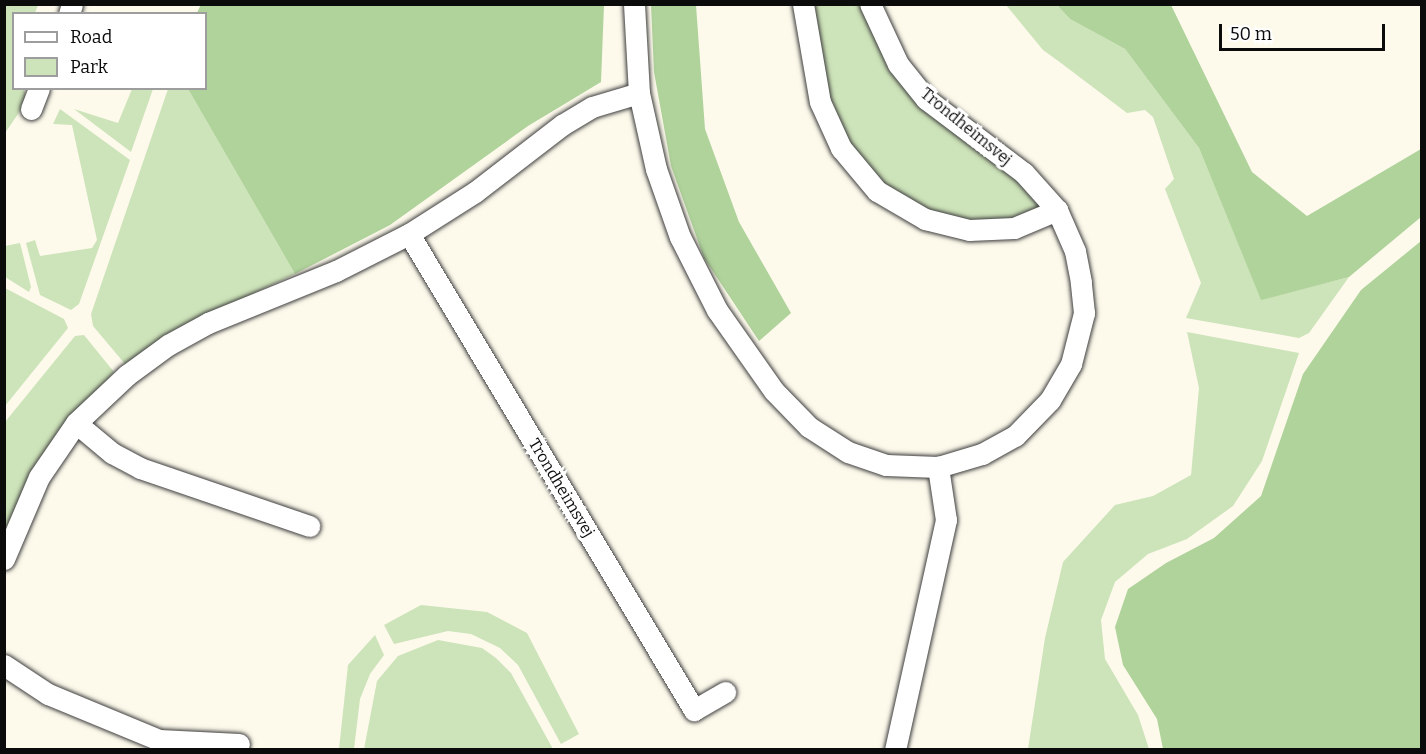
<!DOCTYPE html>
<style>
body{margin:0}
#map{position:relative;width:1426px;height:754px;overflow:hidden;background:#fdfaec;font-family:Bitter,serif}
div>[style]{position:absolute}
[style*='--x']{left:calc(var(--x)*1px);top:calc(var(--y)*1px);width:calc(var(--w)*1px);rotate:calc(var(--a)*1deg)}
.green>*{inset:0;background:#cde3b9}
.forest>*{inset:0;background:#b0d29b}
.roads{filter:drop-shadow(0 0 2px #3e3e3e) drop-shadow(0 0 2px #3e3e3e)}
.minor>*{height:21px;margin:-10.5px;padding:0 10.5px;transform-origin:10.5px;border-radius:10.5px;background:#fff}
span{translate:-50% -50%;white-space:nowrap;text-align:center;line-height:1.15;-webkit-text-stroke:6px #fff;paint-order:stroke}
.street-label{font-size:16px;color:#0b0b0b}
.frame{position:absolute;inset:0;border:6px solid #0b0b0b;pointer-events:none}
.legend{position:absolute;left:12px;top:12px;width:195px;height:78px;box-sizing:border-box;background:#fff;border:2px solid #9d9d9d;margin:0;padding:8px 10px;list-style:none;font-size:18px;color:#0b0b0b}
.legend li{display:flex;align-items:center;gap:12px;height:30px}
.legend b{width:30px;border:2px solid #9d9d9d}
.scale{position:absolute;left:1219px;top:24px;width:166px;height:27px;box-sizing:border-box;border:3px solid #0b0b0b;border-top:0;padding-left:8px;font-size:18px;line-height:21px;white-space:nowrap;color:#0b0b0b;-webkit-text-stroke:4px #fff;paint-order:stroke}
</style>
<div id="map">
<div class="green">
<i style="clip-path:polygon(5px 5px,38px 5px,35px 13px,14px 14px,12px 77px,14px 88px,24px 89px,27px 101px,5px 133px)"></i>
<i style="clip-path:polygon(815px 5px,860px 5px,887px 61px,1030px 190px,1040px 204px,1037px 211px,1009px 220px,965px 220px,928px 212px,905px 200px,862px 167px,834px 114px,819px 62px)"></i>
<i style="clip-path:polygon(1006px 5px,1057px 5px,1070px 19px,1125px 49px,1199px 148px,1261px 299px,1349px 277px,1309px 333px,1299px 338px,1186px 318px,1201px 283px,1165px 189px,1174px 179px,1153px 117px,1145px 110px,1127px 113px,1061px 63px,1043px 50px)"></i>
<i style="clip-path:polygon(132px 89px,153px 89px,131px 152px,74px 109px,118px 123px)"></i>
<i style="clip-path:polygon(168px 89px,188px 89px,295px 274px,177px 329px,125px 364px,93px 326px,91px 314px)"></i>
<i style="clip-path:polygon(60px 109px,130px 160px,79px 304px,71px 310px,40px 295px,26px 243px,35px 240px,40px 256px,92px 248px,97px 240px,72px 125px,53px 124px)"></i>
<i style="clip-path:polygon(20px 243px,31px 287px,29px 292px,5px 277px,5px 246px)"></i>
<i style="clip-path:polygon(5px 288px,64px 319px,68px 328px,5px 406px)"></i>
<i style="clip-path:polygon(1187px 332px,1299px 353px,1262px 461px,1233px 506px,1187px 539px,1148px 554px,1115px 582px,1101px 620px,1105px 659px,1138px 715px,1149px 749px,1028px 749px,1045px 638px,1063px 562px,1115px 505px,1153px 496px,1191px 475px,1199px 388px)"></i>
<i style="clip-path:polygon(84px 335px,114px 372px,38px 460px,5px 530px,5px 422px,75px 336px)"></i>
<i style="clip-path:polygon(421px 605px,487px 612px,527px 633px,579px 734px,561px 744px,518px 665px,500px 648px,471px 634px,448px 631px,394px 644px,384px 625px)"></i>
<i style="clip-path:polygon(375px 635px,384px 655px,370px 674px,360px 699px,354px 749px,339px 749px,348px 665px)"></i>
<i style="clip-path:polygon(438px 640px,482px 648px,496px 658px,511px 673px,553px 749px,364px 749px,377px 681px,398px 656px)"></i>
</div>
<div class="forest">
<i style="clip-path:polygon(201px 4px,604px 5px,601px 82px,528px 126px,390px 225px,295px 274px,188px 89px,206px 88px,206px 14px,197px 13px)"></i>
<i style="clip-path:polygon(651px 5px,696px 5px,705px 129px,739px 222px,791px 313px,759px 341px,704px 258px,671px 166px,654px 72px)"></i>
<i style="clip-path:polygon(1057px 5px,1171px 5px,1252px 172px,1307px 216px,1421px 149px,1421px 217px,1349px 277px,1261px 300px,1199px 148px,1125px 49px,1070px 19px)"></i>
<i style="clip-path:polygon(1421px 241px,1421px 749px,1163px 749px,1157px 719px,1123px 665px,1115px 627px,1128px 589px,1166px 563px,1214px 538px,1261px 496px,1303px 374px,1361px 290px)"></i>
</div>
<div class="roads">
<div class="minor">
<i style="--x:634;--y:4;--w:89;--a:86.8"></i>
<i style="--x:639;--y:93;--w:78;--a:77.4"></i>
<i style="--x:656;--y:169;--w:72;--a:70.6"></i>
<i style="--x:680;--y:237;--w:82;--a:63.1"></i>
<i style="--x:717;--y:310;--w:99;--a:54.9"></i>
<i style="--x:774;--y:391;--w:50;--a:45.8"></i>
<i style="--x:809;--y:427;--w:46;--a:32.7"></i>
<i style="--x:848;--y:452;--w:40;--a:18.9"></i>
<i style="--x:886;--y:465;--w:52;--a:2.2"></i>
<i style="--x:938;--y:467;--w:46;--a:-16.5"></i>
<i style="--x:982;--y:454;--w:38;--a:-29"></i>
<i style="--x:1015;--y:436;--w:50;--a:-45.8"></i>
<i style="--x:1050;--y:400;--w:42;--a:-59.7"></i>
<i style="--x:1071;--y:364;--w:53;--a:-75.7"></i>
<i style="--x:1084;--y:313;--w:31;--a:-96"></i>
<i style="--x:1081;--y:282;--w:32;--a:-101"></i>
<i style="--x:1075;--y:251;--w:45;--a:-113.7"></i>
<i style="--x:1057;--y:210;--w:50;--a:-131.7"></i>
<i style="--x:1024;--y:173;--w:123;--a:-142.9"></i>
<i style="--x:926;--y:99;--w:45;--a:-128.7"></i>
<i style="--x:898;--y:64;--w:66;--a:-115"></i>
<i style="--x:803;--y:4;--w:99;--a:80.2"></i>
<i style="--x:820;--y:102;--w:51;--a:65.5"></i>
<i style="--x:841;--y:148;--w:56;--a:50.1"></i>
<i style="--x:877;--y:191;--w:56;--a:30.3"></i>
<i style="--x:925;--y:219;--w:45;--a:14"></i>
<i style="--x:969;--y:230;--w:45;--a:-2.5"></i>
<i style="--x:1014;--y:228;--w:47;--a:-22.7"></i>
<i style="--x:69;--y:14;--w:10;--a:-73"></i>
<i style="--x:31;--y:109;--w:22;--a:-69"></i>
<i style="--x:409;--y:234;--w:555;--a:59.09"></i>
<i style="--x:694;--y:710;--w:36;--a:-30"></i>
<i style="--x:76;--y:423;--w:47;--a:39.8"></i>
<i style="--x:112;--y:453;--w:32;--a:28"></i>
<i style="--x:140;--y:468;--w:179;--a:18.9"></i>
<i style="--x:4;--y:559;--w:89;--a:-66.9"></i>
<i style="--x:39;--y:477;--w:65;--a:-55.6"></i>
<i style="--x:76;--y:423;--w:70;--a:-43.3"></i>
<i style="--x:127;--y:375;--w:51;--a:-36.2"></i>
<i style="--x:168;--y:345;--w:46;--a:-28.8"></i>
<i style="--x:208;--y:323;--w:138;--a:-22.1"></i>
<i style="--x:336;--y:271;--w:82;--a:-26.9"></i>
<i style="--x:409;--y:234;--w:78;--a:-32.5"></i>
<i style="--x:475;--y:192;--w:110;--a:-37.6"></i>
<i style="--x:562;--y:125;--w:35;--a:-31"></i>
<i style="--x:592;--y:107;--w:49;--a:-16.6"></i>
<i style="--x:4;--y:665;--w:53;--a:33.4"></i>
<i style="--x:48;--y:694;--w:120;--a:22.5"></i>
<i style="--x:159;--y:740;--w:80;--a:2.9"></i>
<i style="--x:895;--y:750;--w:236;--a:-77.5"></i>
<i style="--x:946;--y:520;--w:54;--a:-98.6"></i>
</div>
</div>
<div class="street-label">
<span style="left:966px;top:127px;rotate:39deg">Trondheimsvej</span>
<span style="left:561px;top:488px;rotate:59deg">Trondheimsvej</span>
</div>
<div class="frame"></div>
<ul class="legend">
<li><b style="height:8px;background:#fff"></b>Road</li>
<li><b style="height:16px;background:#cde3b9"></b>Park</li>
</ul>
<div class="scale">50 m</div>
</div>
